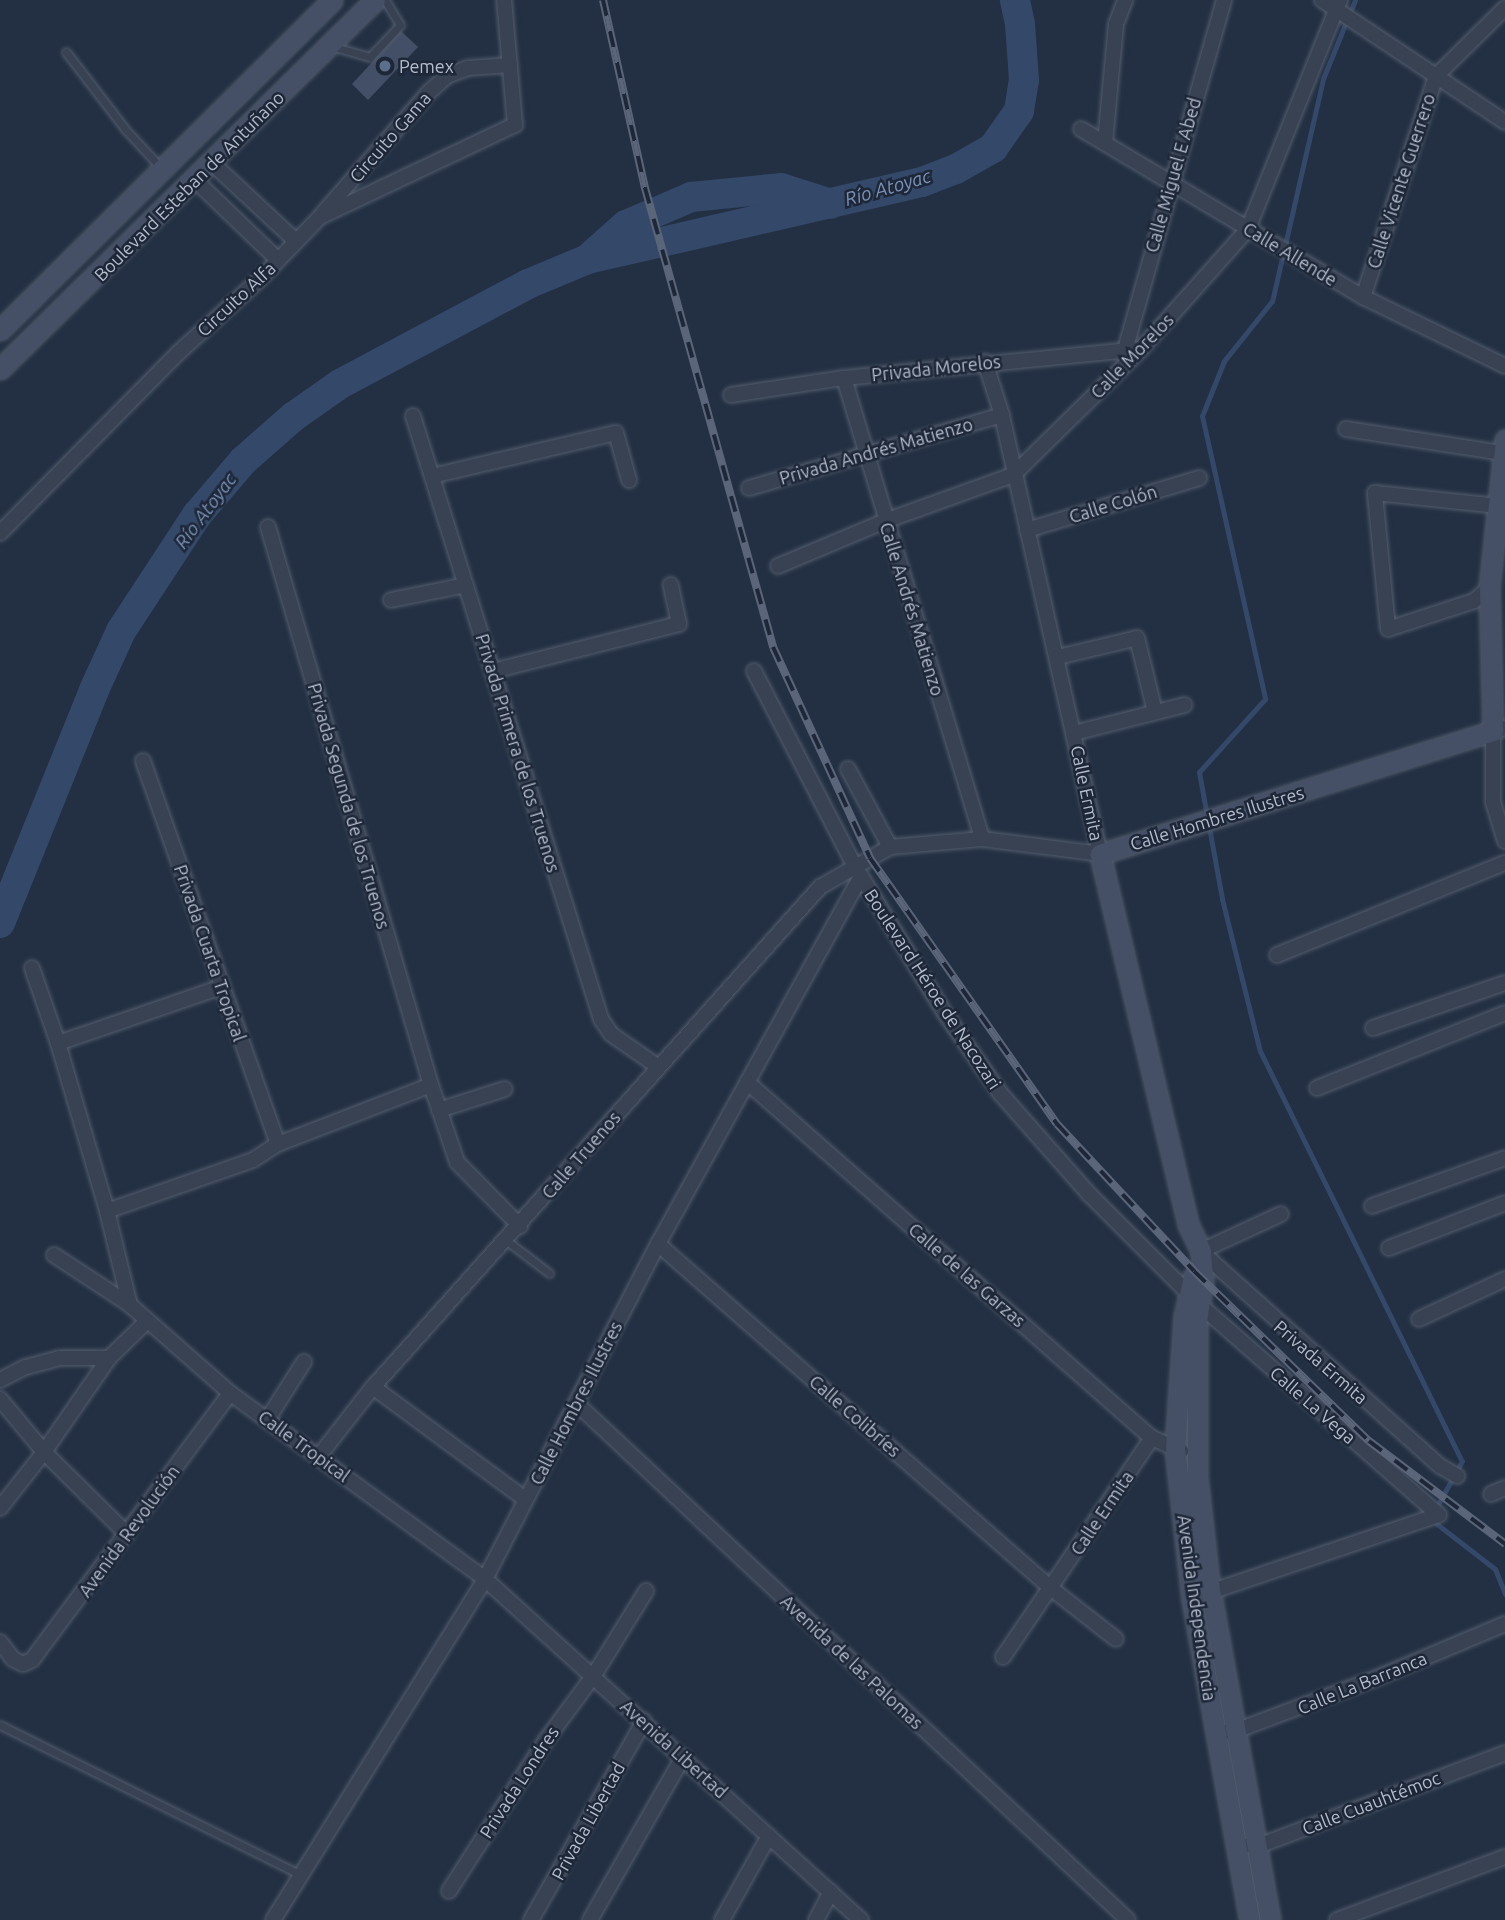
<!DOCTYPE html>
<meta charset="utf-8">
<style>
body{margin:0}
#map{position:relative;width:1505px;height:1920px;overflow:hidden;background:#233043;font-family:Ubuntu,sans-serif}
div>[style]{position:absolute}
[style*='--x']{left:calc(var(--x)*1px);top:calc(var(--y)*1px);width:calc(var(--w)*1px);rotate:calc(var(--a)*1deg)}
.stream>*{height:5px;margin:-2.5px;padding:0 2.5px;transform-origin:2.5px;border-radius:2.5px;background:#34486a}
.river>*{height:30px;margin:-15px;padding:0 15px;transform-origin:15px;border-radius:15px;background:#34486a}
.building>*{inset:0;background:#424f66}
.roads{filter:drop-shadow(0 0 2px #535d6d) drop-shadow(0 0 2px #535d6d)}
.lane>*{height:7px;margin:-3.5px;padding:0 3.5px;transform-origin:3.5px;border-radius:3.5px;background:#384253}
.street>*{height:14px;margin:-7px;padding:0 7px;transform-origin:7px;border-radius:7px;background:#384253}
.secondary>*{height:19px;margin:-9.5px;padding:0 9.5px;transform-origin:9.5px;border-radius:9.5px;background:#455066}
.rail>*{height:8px;margin-top:-4px;transform-origin:0;background:repeating-linear-gradient(90deg,#1d2738 0 16px,#5a657a 0 32px);box-sizing:border-box;border-block:2px solid #5a657a}
.dots>*{width:19px;height:19px;translate:-50% -50%;box-sizing:border-box;border:4px solid #1d2738;border-radius:50%}
span{translate:-50% -50%;white-space:nowrap;text-align:center;line-height:1.15;-webkit-text-stroke:5px #1d2738;paint-order:stroke}
.poi-label{font-size:18px;color:#b5bdcd}
.left{translate:0 -50%;text-align:left}
.street-label{font-size:18px;color:#b5bdcd}
.water-label{font-size:19px;color:#7a91b7;font-style:italic}
</style>
<div id="map">
<div class="stream">
<i style="--x:1355;--y:0;--w:85;--a:112.1"></i>
<i style="--x:1323;--y:79;--w:228;--a:102.9"></i>
<i style="--x:1272;--y:301;--w:77;--a:128.7"></i>
<i style="--x:1224;--y:361;--w:59;--a:111.8"></i>
<i style="--x:1202;--y:416;--w:290;--a:77.4"></i>
<i style="--x:1265;--y:699;--w:98;--a:132.1"></i>
<i style="--x:1199;--y:772;--w:129;--a:79.7"></i>
<i style="--x:1222;--y:899;--w:157;--a:76"></i>
<i style="--x:1260;--y:1051;--w:457;--a:63.8"></i>
<i style="--x:1462;--y:1461;--w:56;--a:118.9"></i>
<i style="--x:1433;--y:1521;--w:78;--a:37.7"></i>
<i style="--x:1495;--y:1569;--w:27;--a:68"></i>
</div>
<div class="river">
<i style="--x:591;--y:256;--w:47;--a:-41.5"></i>
<i style="--x:626;--y:225;--w:71;--a:-23.3"></i>
<i style="--x:691;--y:197;--w:90;--a:-5.7"></i>
<i style="--x:781;--y:188;--w:52;--a:17.7"></i>
<i style="--x:0;--y:923;--w:251;--a:-68"></i>
<i style="--x:94;--y:690;--w:65;--a:-65.4"></i>
<i style="--x:121;--y:631;--w:139;--a:-56.8"></i>
<i style="--x:197;--y:515;--w:71;--a:-49.6"></i>
<i style="--x:243;--y:461;--w:67;--a:-41.3"></i>
<i style="--x:293;--y:417;--w:57;--a:-35.1"></i>
<i style="--x:340;--y:384;--w:213;--a:-28"></i>
<i style="--x:528;--y:284;--w:65;--a:-22.6"></i>
<i style="--x:588;--y:259;--w:343;--a:-13"></i>
<i style="--x:922;--y:182;--w:36;--a:-21"></i>
<i style="--x:956;--y:169;--w:43;--a:-29.6"></i>
<i style="--x:993;--y:148;--w:45;--a:-54.9"></i>
<i style="--x:1019;--y:111;--w:31;--a:-81"></i>
<i style="--x:1024;--y:80;--w:56;--a:-94.1"></i>
<i style="--x:1020;--y:24;--w:25;--a:-102"></i>
</div>
<div class="building">
<i style="clip-path:polygon(401px 31px,418px 47px,368px 100px,352px 84px)"></i>
</div>
<div class="roads">
<div class="lane">
<i style="--x:331;--y:46;--w:41;--a:15.8"></i>
<i style="--x:370;--y:57;--w:44;--a:-46.8"></i>
<i style="--x:400;--y:25;--w:29;--a:-121"></i>
<i style="--x:66;--y:52;--w:97;--a:52.5"></i>
<i style="--x:125;--y:129;--w:53;--a:47.3"></i>
<i style="--x:507;--y:1241;--w:53;--a:37.3"></i>
<i style="--x:0;--y:1725;--w:336;--a:26.5"></i>
</div>
<div class="street">
<i style="--x:1322;--y:0;--w:220;--a:33.7"></i>
<i style="--x:1081;--y:129;--w:328;--a:30.8"></i>
<i style="--x:1363;--y:297;--w:158;--a:25.9"></i>
<i style="--x:1105;--y:143;--w:120;--a:-84.7"></i>
<i style="--x:1116;--y:24;--w:26;--a:-69"></i>
<i style="--x:212;--y:163;--w:115;--a:42.9"></i>
<i style="--x:195;--y:180;--w:115;--a:43.9"></i>
<i style="--x:323;--y:213;--w:161;--a:-48.8"></i>
<i style="--x:429;--y:92;--w:24;--a:-42"></i>
<i style="--x:447;--y:76;--w:22;--a:-21"></i>
<i style="--x:468;--y:68;--w:42;--a:-4.1"></i>
<i style="--x:1363;--y:297;--w:233;--a:-71.7"></i>
<i style="--x:1436;--y:76;--w:97;--a:-44.6"></i>
<i style="--x:1125;--y:350;--w:364;--a:-74.2"></i>
<i style="--x:844;--y:378;--w:481;--a:73.3"></i>
<i style="--x:731;--y:395;--w:114;--a:-8.6"></i>
<i style="--x:844;--y:378;--w:298;--a:-5.6"></i>
<i style="--x:413;--y:416;--w:632;--a:72.68"></i>
<i style="--x:601;--y:1019;--w:18;--a:56"></i>
<i style="--x:611;--y:1034;--w:56;--a:34.8"></i>
<i style="--x:1346;--y:429;--w:159;--a:8.7"></i>
<i style="--x:432;--y:476;--w:189;--a:-13.2"></i>
<i style="--x:616;--y:433;--w:49;--a:74.5"></i>
<i style="--x:749;--y:488;--w:263;--a:-16.1"></i>
<i style="--x:268;--y:527;--w:581;--a:73.72"></i>
<i style="--x:431;--y:1085;--w:81;--a:71.3"></i>
<i style="--x:457;--y:1162;--w:90;--a:45.5"></i>
<i style="--x:1027;--y:530;--w:180;--a:-16.8"></i>
<i style="--x:0;--y:533;--w:253;--a:-45.3"></i>
<i style="--x:178;--y:353;--w:110;--a:-42.1"></i>
<i style="--x:260;--y:279;--w:86;--a:-45.9"></i>
<i style="--x:320;--y:217;--w:216;--a:-25.3"></i>
<i style="--x:515;--y:125;--w:125;--a:-95"></i>
<i style="--x:778;--y:566;--w:116;--a:-22.8"></i>
<i style="--x:885;--y:521;--w:136;--a:-19.8"></i>
<i style="--x:1013;--y:475;--w:180;--a:-44.5"></i>
<i style="--x:1141;--y:349;--w:161;--a:-48.3"></i>
<i style="--x:1248;--y:229;--w:247;--a:-68.1"></i>
<i style="--x:1489;--y:588;--w:20;--a:139"></i>
<i style="--x:1474;--y:601;--w:90;--a:162"></i>
<i style="--x:1388;--y:629;--w:137;--a:-95.5"></i>
<i style="--x:1375;--y:493;--w:124;--a:6"></i>
<i style="--x:391;--y:600;--w:76;--a:-11.3"></i>
<i style="--x:1058;--y:657;--w:81;--a:-13.5"></i>
<i style="--x:1137;--y:638;--w:76;--a:76.3"></i>
<i style="--x:493;--y:671;--w:192;--a:-14.2"></i>
<i style="--x:679;--y:624;--w:40;--a:-102"></i>
<i style="--x:754;--y:671;--w:218;--a:62.7"></i>
<i style="--x:854;--y:865;--w:176;--a:58.5"></i>
<i style="--x:946;--y:1015;--w:95;--a:55.3"></i>
<i style="--x:1000;--y:1093;--w:135;--a:48.6"></i>
<i style="--x:1089;--y:1194;--w:157;--a:45"></i>
<i style="--x:1200;--y:1305;--w:318;--a:41.3"></i>
<i style="--x:1505;--y:728;--w:12;--a:166"></i>
<i style="--x:1493;--y:731;--w:71;--a:90"></i>
<i style="--x:1493;--y:802;--w:41;--a:72.9"></i>
<i style="--x:1074;--y:733;--w:114;--a:-14.2"></i>
<i style="--x:143;--y:761;--w:406;--a:70.6"></i>
<i style="--x:848;--y:769;--w:89;--a:61.7"></i>
<i style="--x:1277;--y:955;--w:246;--a:-22"></i>
<i style="--x:32;--y:968;--w:79;--a:70.9"></i>
<i style="--x:58;--y:1043;--w:175;--a:73.7"></i>
<i style="--x:107;--y:1211;--w:97;--a:76.3"></i>
<i style="--x:1373;--y:1028;--w:139;--a:-18.8"></i>
<i style="--x:58;--y:1043;--w:173;--a:-18.9"></i>
<i style="--x:747;--y:1082;--w:539;--a:41.32"></i>
<i style="--x:1152;--y:1438;--w:32;--a:24"></i>
<i style="--x:1317;--y:1088;--w:202;--a:-21.7"></i>
<i style="--x:439;--y:1110;--w:69;--a:-17.7"></i>
<i style="--x:1372;--y:1206;--w:141;--a:-19.8"></i>
<i style="--x:107;--y:1211;--w:155;--a:-19.3"></i>
<i style="--x:253;--y:1160;--w:30;--a:-33"></i>
<i style="--x:278;--y:1144;--w:164;--a:-21.1"></i>
<i style="--x:658;--y:1244;--w:524;--a:41.21"></i>
<i style="--x:1052;--y:1589;--w:81;--a:38"></i>
<i style="--x:1389;--y:1248;--w:124;--a:-21.2"></i>
<i style="--x:1198;--y:1249;--w:325;--a:41.9"></i>
<i style="--x:1440;--y:1466;--w:20;--a:30"></i>
<i style="--x:1201;--y:1251;--w:88;--a:-24.8"></i>
<i style="--x:54;--y:1255;--w:91;--a:33.3"></i>
<i style="--x:130;--y:1305;--w:133;--a:41.3"></i>
<i style="--x:230;--y:1393;--w:316;--a:36.1"></i>
<i style="--x:485;--y:1579;--w:508;--a:42.21"></i>
<i style="--x:1419;--y:1319;--w:95;--a:-24.9"></i>
<i style="--x:0;--y:1380;--w:29;--a:-27"></i>
<i style="--x:26;--y:1367;--w:35;--a:-15"></i>
<i style="--x:60;--y:1358;--w:49;--a:0"></i>
<i style="--x:373;--y:1387;--w:190;--a:36.4"></i>
<i style="--x:0;--y:1399;--w:69;--a:50.3"></i>
<i style="--x:44;--y:1452;--w:117;--a:44.7"></i>
<i style="--x:576;--y:1403;--w:756;--a:43.12"></i>
<i style="--x:267;--y:1420;--w:69;--a:-57.5"></i>
<i style="--x:319;--y:1456;--w:88;--a:-52"></i>
<i style="--x:373;--y:1387;--w:671;--a:-48.2"></i>
<i style="--x:820;--y:887;--w:81;--a:-29.7"></i>
<i style="--x:890;--y:847;--w:92;--a:-5"></i>
<i style="--x:982;--y:839;--w:119;--a:7.2"></i>
<i style="--x:1100;--y:854;--w:450;--a:-102.6"></i>
<i style="--x:1002;--y:415;--w:56;--a:-107.8"></i>
<i style="--x:1491;--y:1494;--w:15;--a:-23"></i>
<i style="--x:0;--y:1508;--w:71;--a:-51.8"></i>
<i style="--x:44;--y:1452;--w:114;--a:-55.3"></i>
<i style="--x:109;--y:1358;--w:53;--a:-44.2"></i>
<i style="--x:1201;--y:1595;--w:251;--a:-18.6"></i>
<i style="--x:0;--y:1642;--w:21;--a:53"></i>
<i style="--x:13;--y:1659;--w:11;--a:27"></i>
<i style="--x:23;--y:1664;--w:10;--a:-24"></i>
<i style="--x:32;--y:1660;--w:332;--a:-53.4"></i>
<i style="--x:1003;--y:1657;--w:265;--a:-55.8"></i>
<i style="--x:1226;--y:1732;--w:12;--a:-9"></i>
<i style="--x:1238;--y:1730;--w:145;--a:-20.6"></i>
<i style="--x:1374;--y:1679;--w:142;--a:-22.8"></i>
<i style="--x:1249;--y:1845;--w:9;--a:6"></i>
<i style="--x:1258;--y:1846;--w:264;--a:-20.6"></i>
<i style="--x:449;--y:1891;--w:179;--a:-57.3"></i>
<i style="--x:546;--y:1740;--w:81;--a:-53.6"></i>
<i style="--x:594;--y:1675;--w:99;--a:-58.2"></i>
<i style="--x:273;--y:1920;--w:402;--a:-58.1"></i>
<i style="--x:485;--y:1579;--w:377;--a:-62.7"></i>
<i style="--x:658;--y:1244;--w:420;--a:-61.1"></i>
<i style="--x:531;--y:1920;--w:229;--a:-60.4"></i>
<i style="--x:590;--y:1920;--w:188;--a:-60.3"></i>
<i style="--x:722;--y:1920;--w:96;--a:-60.8"></i>
<i style="--x:816;--y:1920;--w:32;--a:-62"></i>
<i style="--x:1337;--y:1920;--w:179;--a:-20.6"></i>
</div>
<div class="secondary">
<i style="--x:0;--y:330;--w:468;--a:-44.8"></i>
<i style="--x:0;--y:369;--w:526;--a:-44.54"></i>
<i style="--x:1193;--y:1277;--w:41;--a:102.7"></i>
<i style="--x:1184;--y:1317;--w:131;--a:93.9"></i>
<i style="--x:1175;--y:1448;--w:152;--a:83.6"></i>
<i style="--x:1192;--y:1599;--w:326;--a:79.8"></i>
<i style="--x:1270;--y:1920;--w:334;--a:-100.3"></i>
<i style="--x:1210;--y:1591;--w:115;--a:-96.5"></i>
<i style="--x:1197;--y:1477;--w:156;--a:-90"></i>
<i style="--x:1197;--y:1321;--w:41;--a:-81.7"></i>
<i style="--x:1203;--y:1280;--w:29;--a:-94"></i>
<i style="--x:1201;--y:1251;--w:30;--a:-116"></i>
<i style="--x:1188;--y:1224;--w:380;--a:-103.4"></i>
<i style="--x:1100;--y:854;--w:412;--a:-17.4"></i>
<i style="--x:1493;--y:731;--w:143;--a:-91.6"></i>
<i style="--x:1489;--y:588;--w:149;--a:-83.8"></i>
</div>
</div>
<div class="rail">
<i style="--x:603;--y:0;--w:193;--a:77.4"></i>
<i style="--x:645;--y:188;--w:477;--a:74.4"></i>
<i style="--x:773;--y:647;--w:232;--a:65.3"></i>
<i style="--x:870;--y:858;--w:325;--a:54.9"></i>
<i style="--x:1057;--y:1124;--w:201;--a:47"></i>
<i style="--x:1194;--y:1271;--w:244;--a:44.2"></i>
<i style="--x:1369;--y:1441;--w:171;--a:37.1"></i>
</div>
<div class="dots">
<i style="left:385px;top:66px;background:#5c6f8a"></i>
</div>
<div class="poi-label">
<span class="left" style="left:399px;top:66px">Pemex</span>
</div>
<div class="street-label">
<span style="left:390px;top:137px;rotate:-49deg">Circuito Gama</span>
<span style="left:1173px;top:175px;rotate:-74deg">Calle Miguel E Abed</span>
<span style="left:1401px;top:181px;rotate:-72deg">Calle Vicente Guerrero</span>
<span style="left:189px;top:186px;rotate:-45deg">Boulevard Esteban de Antuñano</span>
<span style="left:1290px;top:254px;rotate:31deg">Calle Allende</span>
<span style="left:236px;top:299px;rotate:-43deg">Circuito Alfa</span>
<span style="left:1132px;top:356px;rotate:-46deg">Calle Morelos</span>
<span style="left:936px;top:368px;rotate:-6deg">Privada Morelos</span>
<span style="left:876px;top:451px;rotate:-16deg">Privada Andrés Matienzo</span>
<span style="left:1113px;top:504px;rotate:-17deg">Calle Colón</span>
<span style="left:912px;top:609px;rotate:73deg">Calle Andrés Matienzo</span>
<span style="left:518px;top:753px;rotate:73deg">Privada Primera de los Truenos</span>
<span style="left:1087px;top:793px;rotate:78deg">Calle Ermita</span>
<span style="left:349px;top:806px;rotate:74deg">Privada Segunda de los Truenos</span>
<span style="left:1217px;top:818px;rotate:-17deg">Calle Hombres Ilustres</span>
<span style="left:210px;top:953px;rotate:71deg">Privada Cuarta Tropical</span>
<span style="left:933px;top:989px;rotate:57deg">Boulevard Héroe de Nacozari</span>
<span style="left:581px;top:1155px;rotate:-49deg">Calle Truenos</span>
<span style="left:967px;top:1275px;rotate:41deg">Calle de las Garzas</span>
<span style="left:1321px;top:1362px;rotate:41deg">Privada Ermita</span>
<span style="left:576px;top:1403px;rotate:-63deg">Calle Hombres Ilustres</span>
<span style="left:1313px;top:1405px;rotate:41deg">Calle La Vega</span>
<span style="left:855px;top:1416px;rotate:41deg">Calle Colibríes</span>
<span style="left:304px;top:1446px;rotate:36deg">Calle Tropical</span>
<span style="left:1102px;top:1513px;rotate:-56deg">Calle Ermita</span>
<span style="left:129px;top:1531px;rotate:-54deg">Avenida Revolución</span>
<span style="left:1197px;top:1608px;rotate:82deg">Avenida Independencia</span>
<span style="left:852px;top:1662px;rotate:43deg">Avenida de las Palomas</span>
<span style="left:1362px;top:1683px;rotate:-22deg">Calle La Barranca</span>
<span style="left:674px;top:1749px;rotate:42deg">Avenida Libertad</span>
<span style="left:519px;top:1782px;rotate:-57deg">Privada Londres</span>
<span style="left:1371px;top:1803px;rotate:-21deg">Calle Cuauhtémoc</span>
<span style="left:588px;top:1821px;rotate:-61deg">Privada Libertad</span>
</div>
<div class="water-label">
<span style="left:888px;top:188px;rotate:-16deg">Río Atoyac</span>
<span style="left:206px;top:511px;rotate:-53deg">Río Atoyac</span>
</div>
</div>
